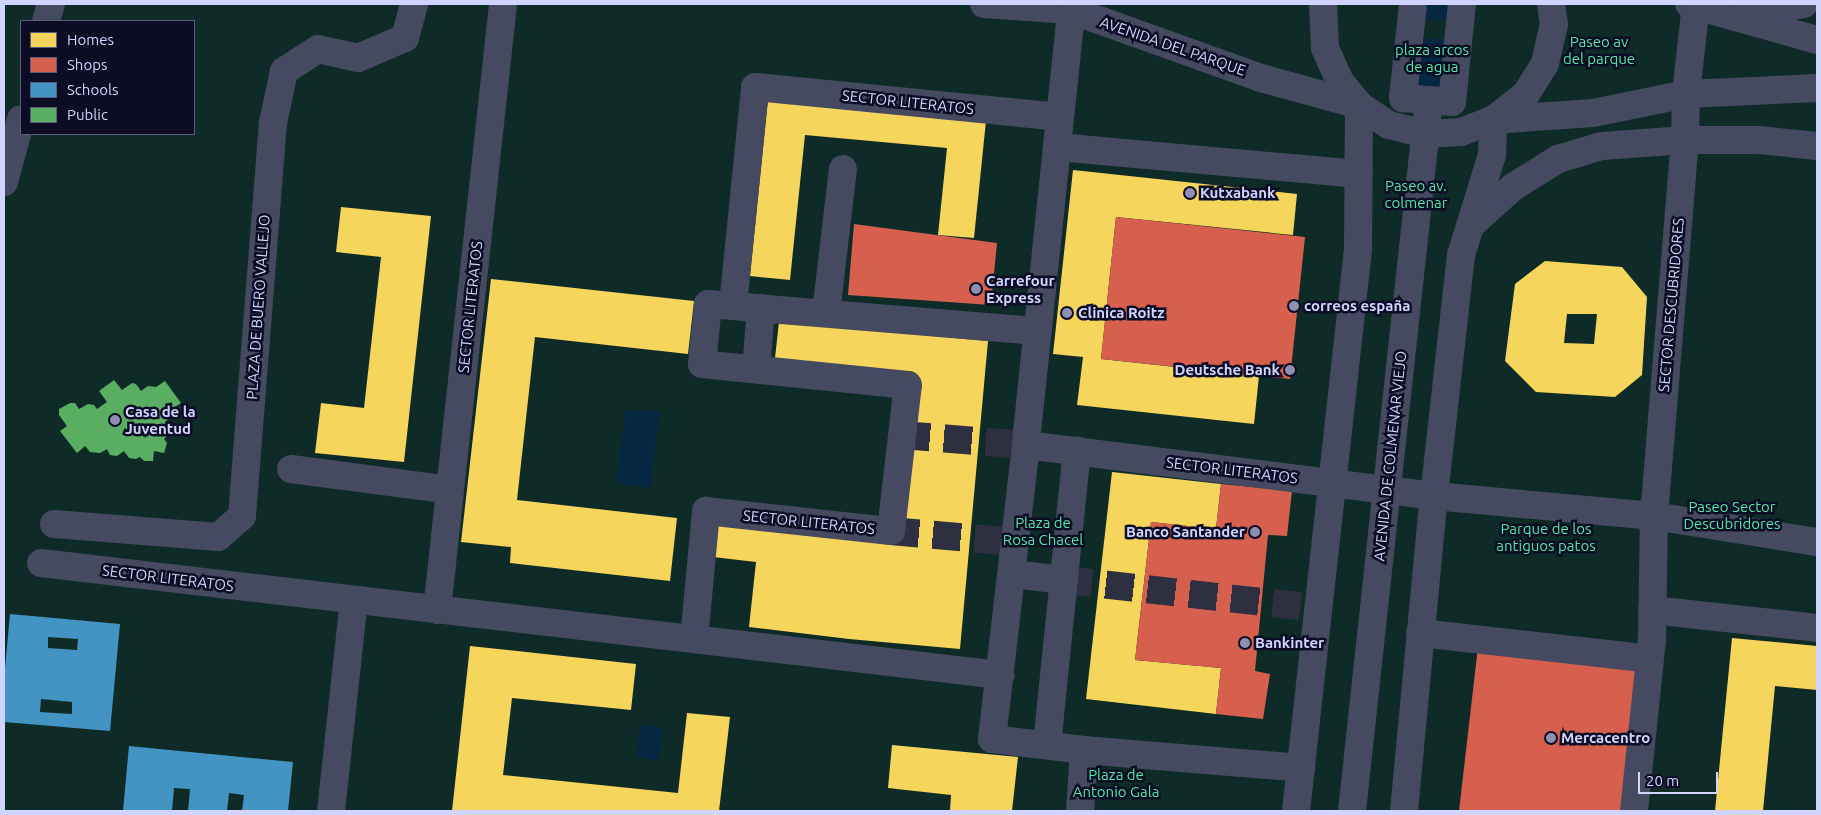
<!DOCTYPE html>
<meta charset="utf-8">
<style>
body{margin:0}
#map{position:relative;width:1821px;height:815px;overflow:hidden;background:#12121f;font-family:Ubuntu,sans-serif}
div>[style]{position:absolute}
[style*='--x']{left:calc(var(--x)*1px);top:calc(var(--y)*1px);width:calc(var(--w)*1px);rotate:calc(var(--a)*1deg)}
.green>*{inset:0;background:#0f2b27}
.water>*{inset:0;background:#062742}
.homes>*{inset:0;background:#f6d55c}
.shops>*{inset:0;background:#d6604d}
.schools>*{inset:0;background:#4393c3}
.public>*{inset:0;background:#5aae61}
.minor-tunnel>*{height:28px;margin-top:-14px;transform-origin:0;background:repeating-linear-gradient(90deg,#2e2f41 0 28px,transparent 0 42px)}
.minor>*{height:28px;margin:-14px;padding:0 14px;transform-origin:14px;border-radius:14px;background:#464a60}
.dots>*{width:14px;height:14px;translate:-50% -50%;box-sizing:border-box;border:2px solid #0c0d25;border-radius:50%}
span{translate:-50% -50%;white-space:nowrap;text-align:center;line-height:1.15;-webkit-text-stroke:5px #0c0d25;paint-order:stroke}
.park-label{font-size:15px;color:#52e9a6}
.street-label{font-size:15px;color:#d0d4ff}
.poi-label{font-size:15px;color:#d0d4ff;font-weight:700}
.left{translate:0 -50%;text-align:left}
.right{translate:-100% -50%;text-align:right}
.frame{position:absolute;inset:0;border:5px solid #d0d4ff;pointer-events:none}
.legend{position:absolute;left:20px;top:20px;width:175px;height:115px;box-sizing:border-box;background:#0c0d25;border:1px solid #5a5d7c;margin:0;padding:6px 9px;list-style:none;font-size:15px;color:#d0d4ff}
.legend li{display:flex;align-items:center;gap:10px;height:25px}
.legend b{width:25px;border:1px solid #5a5d7c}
.scale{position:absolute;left:1638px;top:772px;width:80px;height:22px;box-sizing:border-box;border:2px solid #d0d4ff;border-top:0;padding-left:6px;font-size:15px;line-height:18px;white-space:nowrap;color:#d0d4ff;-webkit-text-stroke:4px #0c0d25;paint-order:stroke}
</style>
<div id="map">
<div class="green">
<i style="clip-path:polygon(evenodd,4px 4px,1817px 4px,1817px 811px,4px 811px,4px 4px,21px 21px,194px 21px,194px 134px,21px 134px,21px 21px)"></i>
</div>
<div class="water">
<i style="clip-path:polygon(1420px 4px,1453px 4px,1452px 20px,1418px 19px)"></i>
<i style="clip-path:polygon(1417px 38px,1449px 40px,1442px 93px,1410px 89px)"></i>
<i style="clip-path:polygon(626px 410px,660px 412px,650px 488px,616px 483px)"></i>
<i style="clip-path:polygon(640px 725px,663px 728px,658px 761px,636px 757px)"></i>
</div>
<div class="homes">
<i style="clip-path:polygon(769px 90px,987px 111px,974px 238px,938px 235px,947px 148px,805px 135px,790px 280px,750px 276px)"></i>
<i style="clip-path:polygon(1073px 170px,1297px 194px,1293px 235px,1116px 217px,1101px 359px,1259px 376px,1254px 424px,1077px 405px,1083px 357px,1053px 354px)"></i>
<i style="clip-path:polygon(341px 207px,431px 216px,404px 462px,315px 453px,321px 403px,364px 408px,381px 257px,336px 252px)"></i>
<i style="clip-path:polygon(evenodd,1545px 261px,1622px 267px,1647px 297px,1642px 375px,1615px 397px,1536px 392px,1505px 361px,1515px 284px,1545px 261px,1567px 314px,1597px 314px,1594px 344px,1564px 343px,1567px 314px)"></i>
<i style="clip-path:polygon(491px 279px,694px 301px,688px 354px,535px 337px,517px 500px,677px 518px,670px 581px,510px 563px,511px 547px,461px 542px)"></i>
<i style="clip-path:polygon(779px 322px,988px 341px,960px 649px,849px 639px,749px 627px,756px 562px,713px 557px,717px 518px,895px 538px,913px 379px,774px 367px)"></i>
<i style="clip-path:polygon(1112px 472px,1221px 484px,1216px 529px,1151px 522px,1135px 660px,1221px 668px,1216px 714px,1086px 699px)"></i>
<i style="clip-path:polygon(1732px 638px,1817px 646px,1817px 690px,1775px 686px,1763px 811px,1715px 811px)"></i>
<i style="clip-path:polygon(470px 646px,636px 664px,631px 710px,512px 698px,503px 775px,678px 793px,687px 713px,730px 717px,719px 811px,452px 811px)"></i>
<i style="clip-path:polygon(892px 745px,1018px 757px,1012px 811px,950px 811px,951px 795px,888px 788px)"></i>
</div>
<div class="shops">
<i style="clip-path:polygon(1116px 217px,1305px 237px,1290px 379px,1101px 359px)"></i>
<i style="clip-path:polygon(854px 224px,997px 243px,991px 305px,848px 295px)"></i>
<i style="clip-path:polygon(1221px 484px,1292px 491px,1287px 536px,1268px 535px,1255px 671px,1270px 674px,1263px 719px,1216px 714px,1221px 668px,1135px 660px,1151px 522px,1216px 529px)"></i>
<i style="clip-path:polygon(1478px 647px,1643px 665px,1628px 811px,1459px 811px)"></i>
</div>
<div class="schools">
<i style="clip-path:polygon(evenodd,10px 614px,120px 624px,110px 731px,4px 722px,4px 679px,10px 614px,48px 637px,78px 639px,77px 650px,48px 648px,48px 637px,10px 614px,41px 699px,72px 702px,72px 714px,40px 712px,41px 699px)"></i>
<i style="clip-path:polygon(129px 746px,293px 762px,288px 811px,242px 811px,244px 795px,229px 793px,227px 811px,188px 811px,190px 789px,174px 788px,172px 811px,123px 811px)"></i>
</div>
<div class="public">
<i style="clip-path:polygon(114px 380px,122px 390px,132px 383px,136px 384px,141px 391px,148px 386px,156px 387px,165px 381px,181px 403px,172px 409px,170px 418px,165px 422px,169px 429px,168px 435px,164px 439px,167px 443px,164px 453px,154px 451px,153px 461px,144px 461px,140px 457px,136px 459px,129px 458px,124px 451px,117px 456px,110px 455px,107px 449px,100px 453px,90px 452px,85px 446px,77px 453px,60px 431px,67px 426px,59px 415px,59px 409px,70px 403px,75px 403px,79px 409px,88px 404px,94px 405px,97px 409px,107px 402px,99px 391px)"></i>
</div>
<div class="minor-tunnel">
<i style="--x:902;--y:435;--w:124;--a:4.6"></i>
<i style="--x:891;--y:531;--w:124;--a:5.1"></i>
<i style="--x:1064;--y:580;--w:256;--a:6.3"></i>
</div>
<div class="minor">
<i style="--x:984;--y:4;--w:87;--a:3.9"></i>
<i style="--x:1071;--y:10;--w:202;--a:19.7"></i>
<i style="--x:1261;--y:78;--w:102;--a:15.4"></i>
<i style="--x:1072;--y:4;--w:443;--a:96"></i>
<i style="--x:1026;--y:445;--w:296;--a:96.6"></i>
<i style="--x:992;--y:739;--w:93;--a:6.8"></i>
<i style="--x:1323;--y:4;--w:44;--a:87.4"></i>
<i style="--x:1325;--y:48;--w:35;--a:66"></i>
<i style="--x:1339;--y:80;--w:32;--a:51"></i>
<i style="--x:1359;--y:105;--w:36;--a:34"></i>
<i style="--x:1389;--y:125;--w:37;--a:14"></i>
<i style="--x:1425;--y:134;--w:36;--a:-3"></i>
<i style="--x:1461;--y:132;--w:34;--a:-21"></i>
<i style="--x:1493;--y:120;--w:42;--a:-38.2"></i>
<i style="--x:1526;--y:94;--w:36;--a:-58"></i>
<i style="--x:1545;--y:63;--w:39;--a:-77"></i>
<i style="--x:1554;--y:25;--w:21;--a:-98"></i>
<i style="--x:1413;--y:4;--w:95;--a:96.1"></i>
<i style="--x:1403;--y:98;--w:49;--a:4.7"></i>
<i style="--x:1452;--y:102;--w:99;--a:-84.2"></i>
<i style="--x:1689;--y:4;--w:133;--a:15.7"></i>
<i style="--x:1740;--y:15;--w:65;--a:-9.8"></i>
<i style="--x:46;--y:21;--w:18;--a:-74"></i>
<i style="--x:1493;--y:120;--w:100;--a:-4"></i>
<i style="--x:1593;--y:113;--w:95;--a:-11.5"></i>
<i style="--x:1686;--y:94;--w:131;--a:-2.6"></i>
<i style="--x:1057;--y:147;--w:303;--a:5.1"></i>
<i style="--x:4;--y:182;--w:65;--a:-74.9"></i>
<i style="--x:1470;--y:226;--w:58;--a:-42.2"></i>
<i style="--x:1513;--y:187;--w:53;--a:-31.9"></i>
<i style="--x:1558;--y:159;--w:46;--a:-16.5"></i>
<i style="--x:1602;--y:146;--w:83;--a:-4.1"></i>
<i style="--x:1685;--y:140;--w:74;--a:0"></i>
<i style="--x:1759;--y:140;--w:58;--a:5.9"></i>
<i style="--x:733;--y:305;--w:219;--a:-84.2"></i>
<i style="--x:755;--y:87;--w:306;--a:5.6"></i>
<i style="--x:826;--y:313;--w:145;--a:-83.3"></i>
<i style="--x:756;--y:369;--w:61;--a:-85.3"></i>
<i style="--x:1026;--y:445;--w:411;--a:7.1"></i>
<i style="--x:1434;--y:496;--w:221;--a:5.2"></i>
<i style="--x:1654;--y:516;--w:165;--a:9.1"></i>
<i style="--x:291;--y:469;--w:160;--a:7.5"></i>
<i style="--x:54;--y:524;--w:165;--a:4.5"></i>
<i style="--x:218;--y:537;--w:32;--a:-41"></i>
<i style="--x:242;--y:516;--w:394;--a:-85.5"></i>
<i style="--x:273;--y:123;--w:53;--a:-78.1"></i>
<i style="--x:284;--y:71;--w:40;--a:-32.9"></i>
<i style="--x:318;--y:49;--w:41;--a:12.7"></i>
<i style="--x:358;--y:58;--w:51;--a:-23.1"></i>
<i style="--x:405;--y:38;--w:35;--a:-75"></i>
<i style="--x:41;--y:563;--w:966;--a:6.66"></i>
<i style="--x:1012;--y:574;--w:52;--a:6.6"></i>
<i style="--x:437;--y:610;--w:610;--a:-83.78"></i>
<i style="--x:1652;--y:610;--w:166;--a:6.2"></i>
<i style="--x:1420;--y:633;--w:231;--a:6.4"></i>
<i style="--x:694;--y:639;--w:129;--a:-84.6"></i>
<i style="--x:706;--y:511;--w:186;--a:6.2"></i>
<i style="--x:891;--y:531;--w:147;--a:-83.4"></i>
<i style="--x:908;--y:385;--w:207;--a:-174.2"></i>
<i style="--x:702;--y:364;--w:60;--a:-84.3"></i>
<i style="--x:708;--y:304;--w:331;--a:4.7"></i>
<i style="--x:1047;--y:745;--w:296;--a:-84.2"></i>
<i style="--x:331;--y:811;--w:212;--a:-83.8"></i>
<i style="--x:1080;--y:811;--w:61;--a:-86.2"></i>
<i style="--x:1084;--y:750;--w:218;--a:4.7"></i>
<i style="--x:1296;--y:811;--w:565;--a:-83.7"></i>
<i style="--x:1358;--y:249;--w:144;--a:-89.6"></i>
<i style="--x:1352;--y:811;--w:715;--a:-83.82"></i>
<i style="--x:1404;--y:811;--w:316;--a:-84.6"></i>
<i style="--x:1434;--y:496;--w:243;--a:-83.6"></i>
<i style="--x:1461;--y:255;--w:105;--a:-72.8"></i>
<i style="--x:1492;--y:155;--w:35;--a:-88"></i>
<i style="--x:1634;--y:811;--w:171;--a:-84"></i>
<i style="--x:1652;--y:641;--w:125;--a:-89.1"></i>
<i style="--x:1654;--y:516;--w:377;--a:-85.3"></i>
<i style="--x:1685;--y:140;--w:46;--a:-88.8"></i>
<i style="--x:1686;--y:94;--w:91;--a:-83.7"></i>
</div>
<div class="dots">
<i style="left:1190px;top:193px;background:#8e90b1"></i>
<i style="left:976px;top:289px;background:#8e90b1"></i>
<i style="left:1294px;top:306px;background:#8e90b1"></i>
<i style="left:1067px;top:313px;background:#8e90b1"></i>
<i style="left:1290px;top:370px;background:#8e90b1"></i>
<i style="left:115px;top:420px;background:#8e90b1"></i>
<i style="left:1255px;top:532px;background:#8e90b1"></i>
<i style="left:1245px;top:643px;background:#8e90b1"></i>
<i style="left:1551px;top:738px;background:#8e90b1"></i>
</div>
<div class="park-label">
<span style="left:1599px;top:50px">Paseo av<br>del parque</span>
<span style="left:1432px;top:58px">plaza arcos<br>de agua</span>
<span style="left:1416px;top:194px">Paseo av.<br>colmenar</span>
<span style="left:1732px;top:515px">Paseo Sector<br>Descubridores</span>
<span style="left:1043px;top:531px">Plaza de<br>Rosa Chacel</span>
<span style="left:1546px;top:537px">Parque de los<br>antiguos patos</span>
<span style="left:1116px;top:783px">Plaza de<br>Antonio Gala</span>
</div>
<div class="street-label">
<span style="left:1173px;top:46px;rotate:19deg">AVENIDA DEL PARQUE</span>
<span style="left:908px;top:102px;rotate:6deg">SECTOR LITERATOS</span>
<span style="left:1671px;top:305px;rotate:-85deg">SECTOR DESCUBRIDORES</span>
<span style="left:258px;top:307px;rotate:-86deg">PLAZA DE BUERO VALLEJO</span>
<span style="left:470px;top:307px;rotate:-84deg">SECTOR LITERATOS</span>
<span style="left:1390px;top:456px;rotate:-84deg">AVENIDA DE COLMENAR VIEJO</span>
<span style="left:1232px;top:470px;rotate:7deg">SECTOR LITERATOS</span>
<span style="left:809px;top:522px;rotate:6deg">SECTOR LITERATOS</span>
<span style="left:168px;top:578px;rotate:7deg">SECTOR LITERATOS</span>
</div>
<div class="poi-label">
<span class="left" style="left:1200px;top:193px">Kutxabank</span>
<span class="left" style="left:986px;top:289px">Carrefour<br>Express</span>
<span class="left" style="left:1304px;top:306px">correos españa</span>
<span class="left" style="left:1078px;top:313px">Clinica Roitz</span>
<span class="right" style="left:1280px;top:370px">Deutsche Bank</span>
<span class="left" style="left:125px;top:420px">Casa de la<br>Juventud</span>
<span class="right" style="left:1245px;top:532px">Banco Santander</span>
<span class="left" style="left:1255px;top:643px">Bankinter</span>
<span class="left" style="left:1561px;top:738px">Mercacentro</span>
</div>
<div class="frame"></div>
<ul class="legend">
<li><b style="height:14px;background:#f6d55c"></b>Homes</li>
<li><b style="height:14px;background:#d6604d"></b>Shops</li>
<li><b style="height:14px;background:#4393c3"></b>Schools</li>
<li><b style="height:14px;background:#5aae61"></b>Public</li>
</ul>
<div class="scale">20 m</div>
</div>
